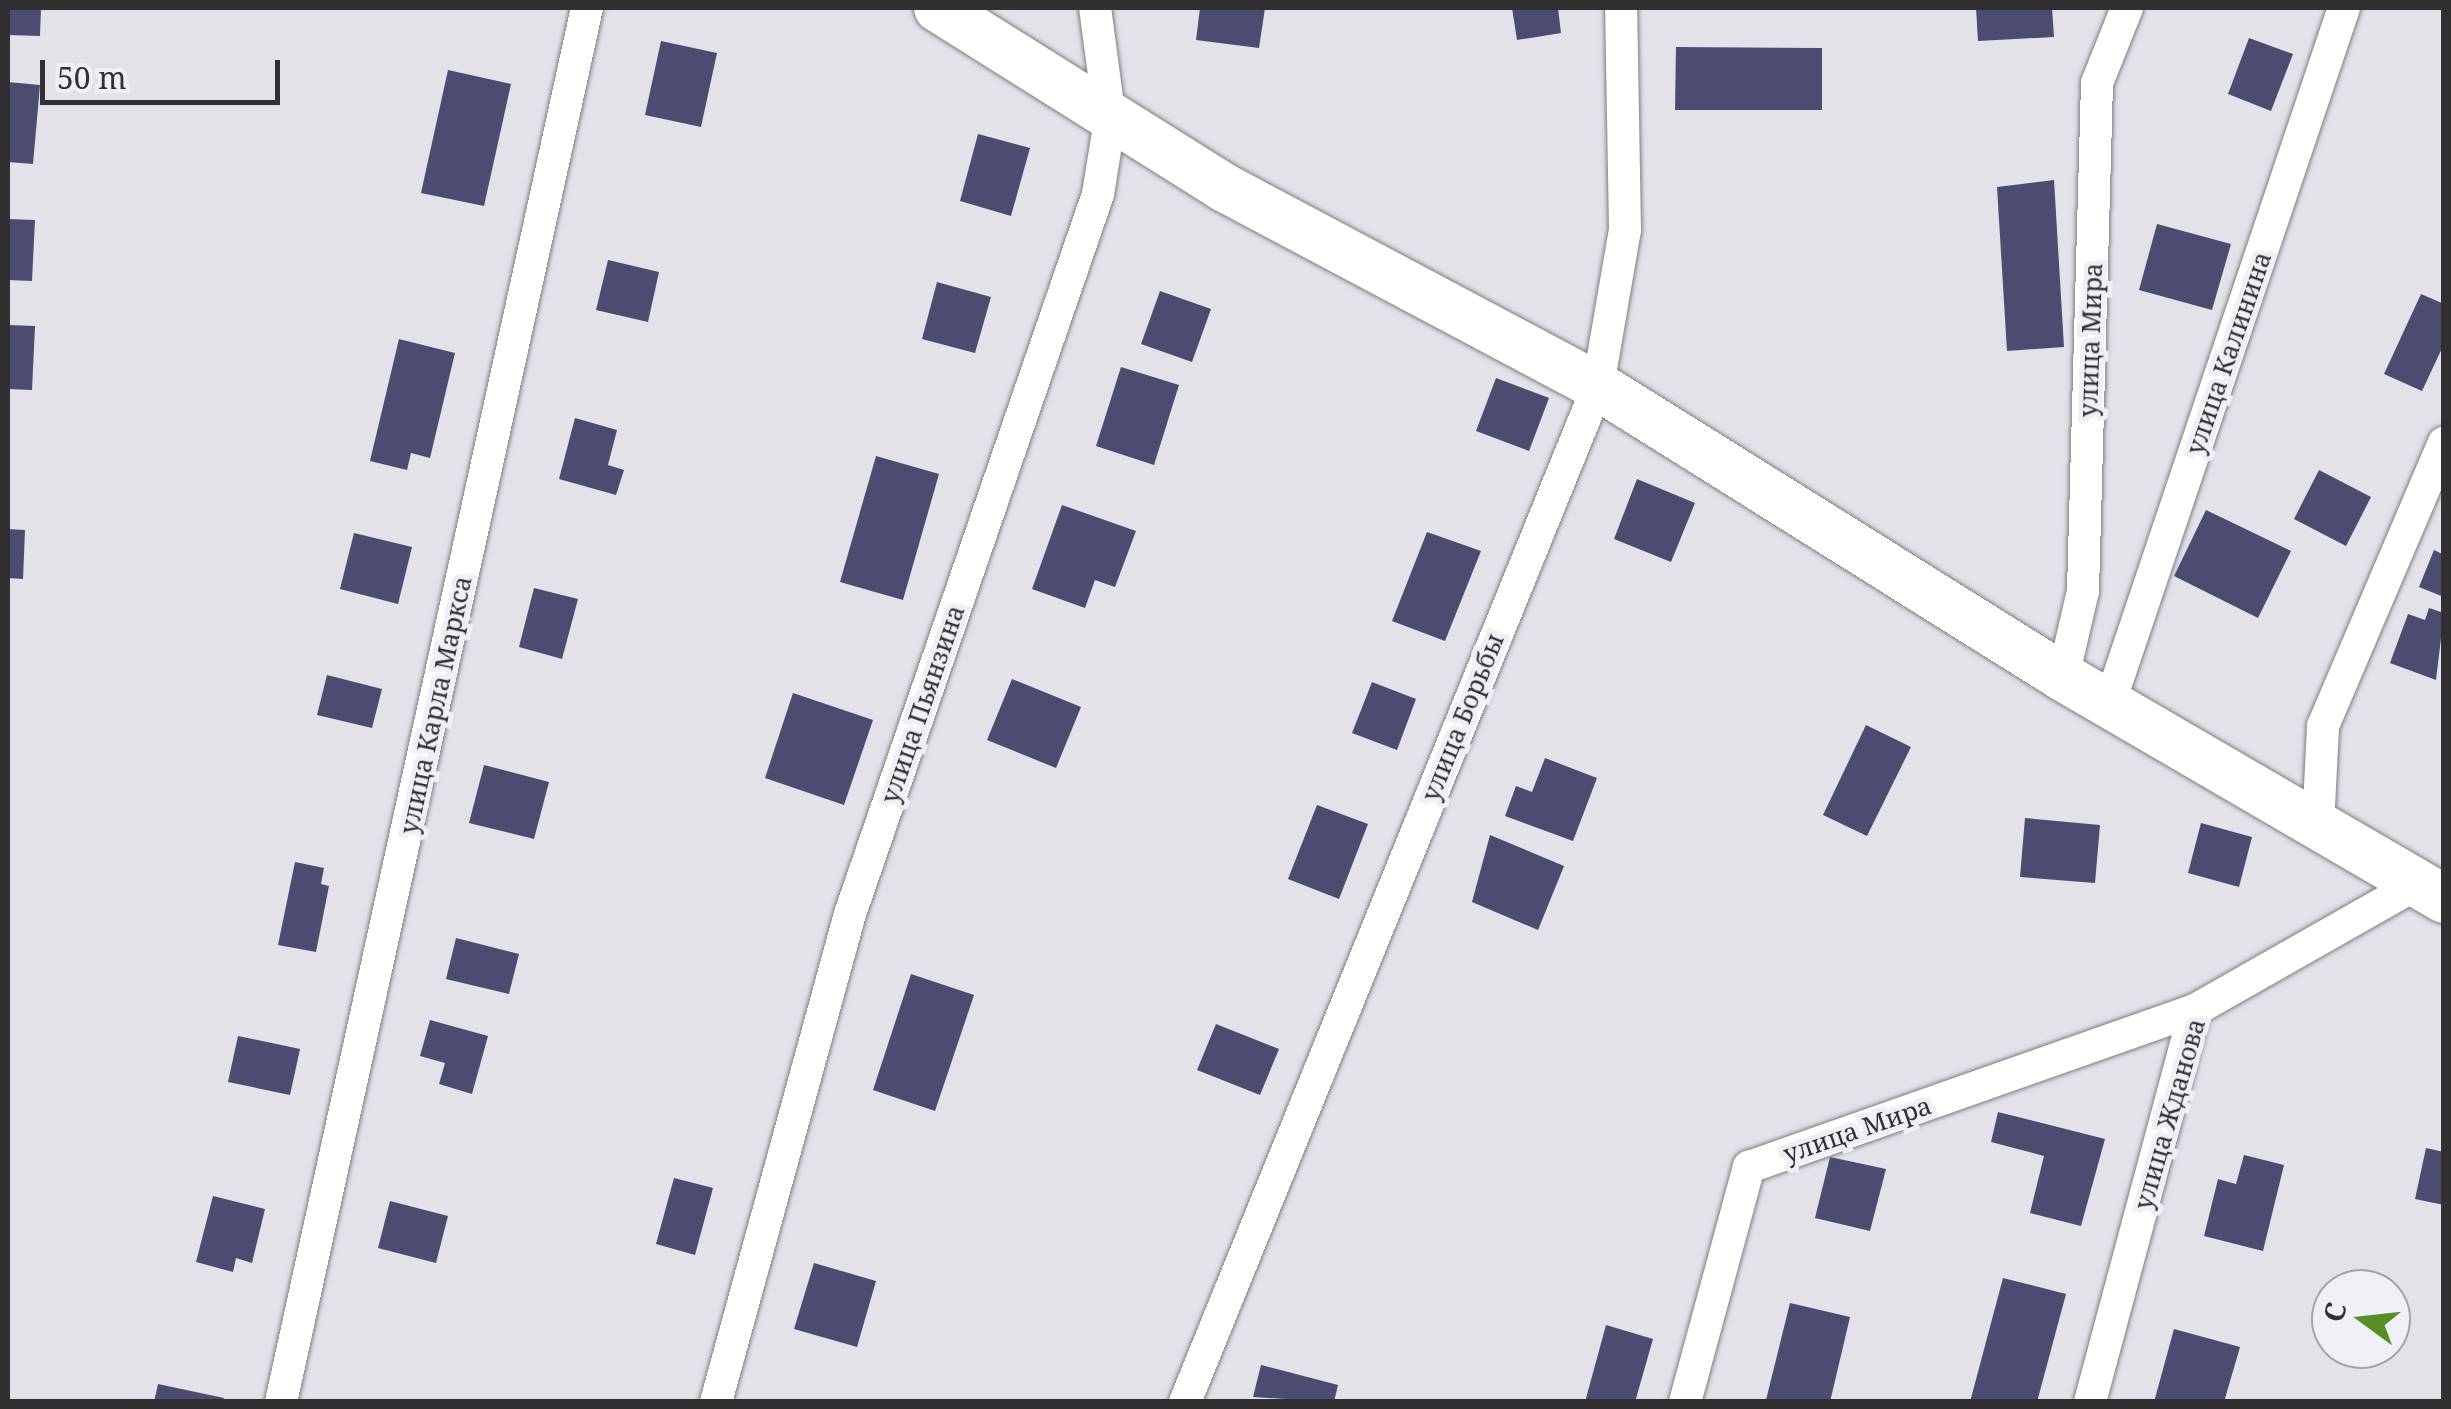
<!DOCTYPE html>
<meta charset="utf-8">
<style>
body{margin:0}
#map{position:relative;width:2451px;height:1409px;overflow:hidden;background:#e2e2e9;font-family:"Noto Serif",serif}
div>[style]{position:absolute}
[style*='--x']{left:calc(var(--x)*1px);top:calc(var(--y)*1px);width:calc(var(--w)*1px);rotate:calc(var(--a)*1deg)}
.building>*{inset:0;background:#4b4c6f}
.roads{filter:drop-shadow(0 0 2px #7d7e84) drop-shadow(0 0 2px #7d7e84)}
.street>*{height:32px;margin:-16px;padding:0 16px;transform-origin:16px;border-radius:16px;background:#fff}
.secondary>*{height:48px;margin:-24px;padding:0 24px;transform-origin:24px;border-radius:24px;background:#fff}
span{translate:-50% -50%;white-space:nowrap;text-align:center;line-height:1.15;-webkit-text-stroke:10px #efeff6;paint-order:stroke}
.street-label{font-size:25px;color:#303033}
.frame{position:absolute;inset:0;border:10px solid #303033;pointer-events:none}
.north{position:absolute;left:2311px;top:1269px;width:100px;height:100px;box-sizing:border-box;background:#efeff6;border:2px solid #a3a3a8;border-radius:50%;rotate:285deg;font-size:28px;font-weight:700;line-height:40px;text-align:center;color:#303033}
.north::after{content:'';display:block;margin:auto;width:35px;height:45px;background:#598d26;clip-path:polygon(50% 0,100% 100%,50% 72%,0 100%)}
.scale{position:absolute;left:40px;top:60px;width:240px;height:45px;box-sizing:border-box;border:5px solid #303033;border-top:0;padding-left:12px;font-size:30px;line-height:35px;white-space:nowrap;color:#303033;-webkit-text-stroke:8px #efeff6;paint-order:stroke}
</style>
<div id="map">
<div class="building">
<i style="clip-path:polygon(8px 8px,41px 8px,40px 36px,8px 35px)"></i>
<i style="clip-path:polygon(1200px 8px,1265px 8px,1259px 48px,1196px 40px)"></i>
<i style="clip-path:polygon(1512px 8px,1558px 8px,1561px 33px,1517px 40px)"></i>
<i style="clip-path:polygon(1976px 8px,2052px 8px,2054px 37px,1978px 41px)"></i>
<i style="clip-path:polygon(2249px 38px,2293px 54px,2271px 111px,2228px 94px)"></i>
<i style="clip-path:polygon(661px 41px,717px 53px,701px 127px,645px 115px)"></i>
<i style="clip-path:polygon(1676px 47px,1822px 48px,1822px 110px,1675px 110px)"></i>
<i style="clip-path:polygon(448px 70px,511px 84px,484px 206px,421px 193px)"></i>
<i style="clip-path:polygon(8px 82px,40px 85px,33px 164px,8px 162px)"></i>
<i style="clip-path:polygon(978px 134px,1030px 148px,1011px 216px,960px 201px)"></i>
<i style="clip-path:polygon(2054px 180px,2064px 347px,2007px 351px,1997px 187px)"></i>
<i style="clip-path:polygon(8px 219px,35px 220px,32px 281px,8px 280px)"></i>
<i style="clip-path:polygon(2157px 224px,2231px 244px,2212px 310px,2139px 290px)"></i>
<i style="clip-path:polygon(608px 260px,659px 272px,648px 322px,596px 310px)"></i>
<i style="clip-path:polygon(937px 282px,991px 297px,975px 353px,922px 339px)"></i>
<i style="clip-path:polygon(1160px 291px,1211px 309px,1192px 362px,1141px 344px)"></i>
<i style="clip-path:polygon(2421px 294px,2444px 304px,2444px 344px,2422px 391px,2384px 374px)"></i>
<i style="clip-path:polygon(8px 325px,35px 326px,32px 390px,8px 389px)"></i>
<i style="clip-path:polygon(399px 339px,455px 353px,430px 458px,411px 453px,407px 470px,370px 461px)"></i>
<i style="clip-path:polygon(1121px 367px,1179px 385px,1154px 465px,1096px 446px)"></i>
<i style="clip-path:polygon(1496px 378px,1549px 398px,1529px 451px,1476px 431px)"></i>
<i style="clip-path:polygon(575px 418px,617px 430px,608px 465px,624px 470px,616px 495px,559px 479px)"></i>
<i style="clip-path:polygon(876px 456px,939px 474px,903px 600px,840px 582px)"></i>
<i style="clip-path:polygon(2319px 470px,2371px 497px,2346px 546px,2294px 519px)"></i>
<i style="clip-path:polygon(1637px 479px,1695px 503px,1671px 562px,1614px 539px)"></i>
<i style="clip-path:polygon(1062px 505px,1136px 531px,1115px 587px,1095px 580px,1085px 608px,1032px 589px)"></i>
<i style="clip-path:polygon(2206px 510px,2291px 551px,2258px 618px,2174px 576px)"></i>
<i style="clip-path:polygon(8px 529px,25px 530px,23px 579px,8px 578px)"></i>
<i style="clip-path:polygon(1427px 532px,1481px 551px,1445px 641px,1392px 621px)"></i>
<i style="clip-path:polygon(354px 533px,412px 547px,398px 604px,340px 589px)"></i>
<i style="clip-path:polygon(2434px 550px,2444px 555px,2444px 597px,2419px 587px)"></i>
<i style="clip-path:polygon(534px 588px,578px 599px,562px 659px,519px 647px)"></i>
<i style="clip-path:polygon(2429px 608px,2444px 613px,2436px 680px,2390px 663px,2408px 614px,2425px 620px)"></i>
<i style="clip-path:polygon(327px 675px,382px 689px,372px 728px,317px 715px)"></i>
<i style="clip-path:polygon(1012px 679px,1081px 707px,1056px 768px,987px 740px)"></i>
<i style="clip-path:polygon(1372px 682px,1416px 699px,1397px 750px,1352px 733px)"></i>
<i style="clip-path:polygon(793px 693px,873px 720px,844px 805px,765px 778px)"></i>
<i style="clip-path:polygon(1866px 725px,1911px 747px,1867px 836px,1823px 815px)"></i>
<i style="clip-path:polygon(1545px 758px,1597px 778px,1573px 841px,1505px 816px,1516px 786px,1532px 792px)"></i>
<i style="clip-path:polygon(484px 765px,549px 782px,534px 839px,469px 823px)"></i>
<i style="clip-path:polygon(1317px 805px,1368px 824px,1339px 899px,1288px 879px)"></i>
<i style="clip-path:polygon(2025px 818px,2100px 825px,2095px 883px,2020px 877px)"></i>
<i style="clip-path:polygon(2201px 823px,2252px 837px,2239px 887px,2188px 873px)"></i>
<i style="clip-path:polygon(1490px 835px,1564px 866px,1538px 930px,1472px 902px)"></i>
<i style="clip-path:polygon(295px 862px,324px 868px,321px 884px,329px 886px,316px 952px,278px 945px)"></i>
<i style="clip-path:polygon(456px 938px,519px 954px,509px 994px,446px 979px)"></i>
<i style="clip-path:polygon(911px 974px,974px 995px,935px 1111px,873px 1090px)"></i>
<i style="clip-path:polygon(430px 1020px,488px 1036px,472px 1094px,439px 1084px,445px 1063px,420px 1056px)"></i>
<i style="clip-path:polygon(1216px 1024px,1279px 1049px,1260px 1095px,1197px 1070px)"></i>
<i style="clip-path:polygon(238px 1036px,300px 1049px,290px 1095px,228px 1082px)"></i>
<i style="clip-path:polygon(1998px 1112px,2105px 1139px,2081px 1226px,2030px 1213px,2044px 1156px,1991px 1142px)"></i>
<i style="clip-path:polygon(2426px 1148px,2444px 1152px,2444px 1205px,2415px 1199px)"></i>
<i style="clip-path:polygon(2244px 1155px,2284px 1165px,2263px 1251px,2204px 1236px,2218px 1179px,2236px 1184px)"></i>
<i style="clip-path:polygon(1830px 1157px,1886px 1169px,1870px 1231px,1815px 1218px)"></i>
<i style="clip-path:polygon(674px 1178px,713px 1188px,695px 1255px,656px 1244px)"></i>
<i style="clip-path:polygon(213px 1196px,265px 1209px,252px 1263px,236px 1258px,233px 1272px,196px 1262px)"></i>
<i style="clip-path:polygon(390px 1201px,448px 1216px,436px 1263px,378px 1248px)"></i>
<i style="clip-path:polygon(814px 1263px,876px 1281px,857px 1347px,794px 1329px)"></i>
<i style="clip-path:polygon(2003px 1278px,2066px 1294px,2037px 1402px,1970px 1402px)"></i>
<i style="clip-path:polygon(1790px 1303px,1850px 1317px,1830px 1402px,1766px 1400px)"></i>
<i style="clip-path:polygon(1606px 1325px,1653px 1339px,1635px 1402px,1585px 1402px)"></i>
<i style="clip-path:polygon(2174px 1329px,2240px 1347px,2224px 1402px,2154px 1402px)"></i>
<i style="clip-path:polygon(1261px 1365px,1338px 1385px,1334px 1402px,1253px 1397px)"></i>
<i style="clip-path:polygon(158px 1384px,224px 1398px,223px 1402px,154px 1402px)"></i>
</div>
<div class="roads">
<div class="street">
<i style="--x:2063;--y:677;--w:88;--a:-76.9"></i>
<i style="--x:2083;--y:591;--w:508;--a:-88.42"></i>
<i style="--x:2097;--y:83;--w:81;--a:-68.2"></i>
<i style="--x:2111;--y:699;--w:729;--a:-71.37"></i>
<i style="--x:2318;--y:826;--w:100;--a:-87.1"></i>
<i style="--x:2323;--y:726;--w:308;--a:-66.9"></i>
<i style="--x:281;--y:1402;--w:1427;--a:-77.62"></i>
<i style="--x:716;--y:1402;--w:506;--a:-74.65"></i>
<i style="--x:850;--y:914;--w:762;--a:-70.99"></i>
<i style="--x:1098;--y:194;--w:75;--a:-80.8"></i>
<i style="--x:1110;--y:120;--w:113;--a:-97.6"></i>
<i style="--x:1185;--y:1402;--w:1097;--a:-67.88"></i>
<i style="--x:1598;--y:386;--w:158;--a:-80.2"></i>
<i style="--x:1625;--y:230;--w:222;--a:-91"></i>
<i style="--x:1685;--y:1402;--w:244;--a:-74.8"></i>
<i style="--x:1749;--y:1167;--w:473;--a:-19.4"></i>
<i style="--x:2090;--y:1402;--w:406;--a:-75"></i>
<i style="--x:2195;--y:1010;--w:253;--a:-29.6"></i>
</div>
<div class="secondary">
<i style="--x:938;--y:8;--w:339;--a:32.1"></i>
<i style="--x:1225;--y:188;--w:422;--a:28"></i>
<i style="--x:1598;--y:386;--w:549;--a:32.04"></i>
<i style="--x:2063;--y:677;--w:441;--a:30.2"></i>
</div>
</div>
<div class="street-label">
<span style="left:2090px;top:340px;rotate:-88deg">улица Мира</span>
<span style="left:2228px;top:353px;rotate:-71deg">улица Калинина</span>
<span style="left:922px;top:704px;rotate:-71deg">улица Пьянзина</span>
<span style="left:435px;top:705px;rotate:-78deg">улица Карла Маркса</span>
<span style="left:1462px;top:717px;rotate:-68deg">улица Борьбы</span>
<span style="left:2169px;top:1114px;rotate:-74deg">улица Жданова</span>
<span style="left:1857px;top:1129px;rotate:-19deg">улица Мира</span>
</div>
<div class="frame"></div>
<div class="north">С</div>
<div class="scale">50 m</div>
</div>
